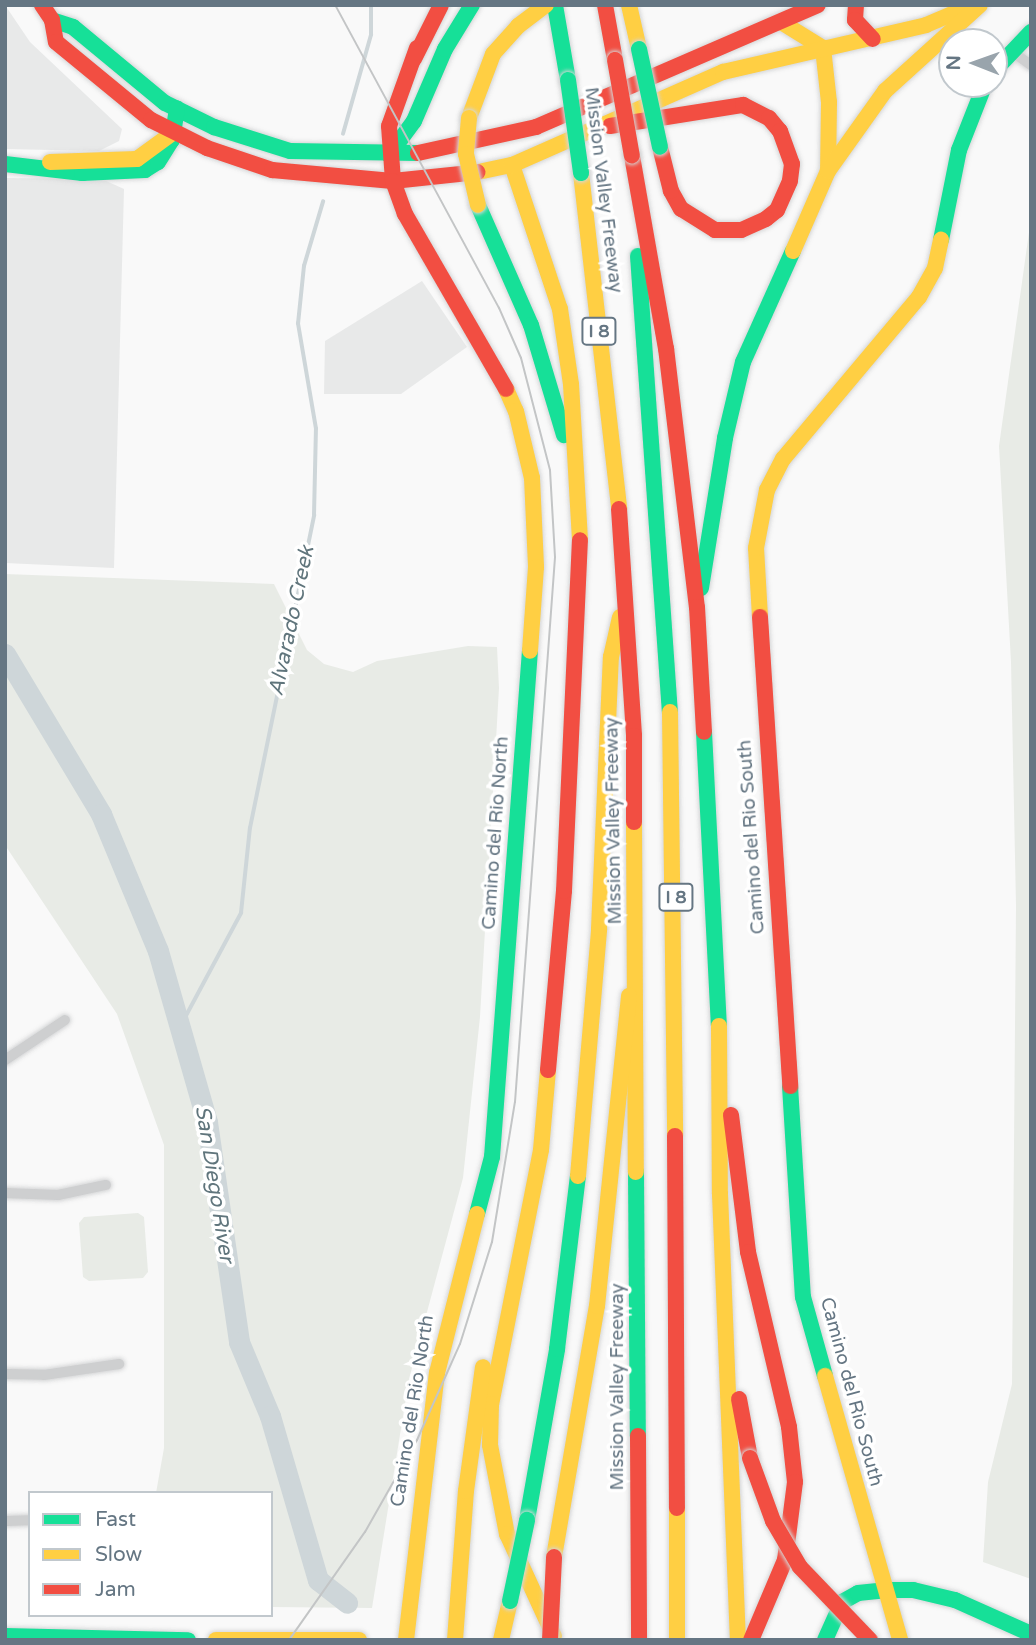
<!DOCTYPE html>
<style>
body{margin:0}
#map{position:relative;width:1036px;height:1645px;overflow:hidden;background:#f9f9f9;font-family:"Varela Round",sans-serif}
div>[style]{position:absolute}
[style*='--x']{left:calc(var(--x)*1px);top:calc(var(--y)*1px);width:calc(var(--w)*1px);rotate:calc(var(--a)*1deg)}
.built>*{inset:0;background:#e8e9e9}
.green>*{inset:0;background:#e8ebe6}
.stream>*{height:3.5px;margin:-1.75px;padding:0 1.75px;transform-origin:1.75px;border-radius:1.75px;background:#ced6d9}
.river>*{height:21px;margin:-10.5px;padding:0 10.5px;transform-origin:10.5px;border-radius:10.5px;background:#ced6d9}
.roads{filter:drop-shadow(0 0 2px #d5d6d7) drop-shadow(0 0 2px #d5d6d7)}
.street>*{height:10px;margin:-5px;padding:0 5px;transform-origin:5px;border-radius:5px;background:#cecfd0}
.fast>*{height:16px;margin:-8px;padding:0 8px;transform-origin:8px;border-radius:8px;background:#16e098}
.slow>*{height:16px;margin:-8px;padding:0 8px;transform-origin:8px;border-radius:8px;background:#ffcf43}
.jam>*{height:16px;margin:-8px;padding:0 8px;transform-origin:8px;border-radius:8px;background:#f24e42}
.tram>*{height:2px;margin:-1px;padding:0 1px;transform-origin:1px;border-radius:1px;background:#c3c5c6}
.bridges{filter:drop-shadow(0 0 2px #d5d6d6) drop-shadow(0 0 2px #d5d6d6)}
.fast-bridge>*{height:16px;margin:-8px;padding:0 8px;transform-origin:8px;border-radius:8px;background:#16e098}
.slow-bridge>*{height:16px;margin:-8px;padding:0 8px;transform-origin:8px;border-radius:8px;background:#ffcf43}
.jam-bridge>*{height:16px;margin:-8px;padding:0 8px;transform-origin:8px;border-radius:8px;background:#f24e42}
span{translate:-50% -50%;white-space:nowrap;text-align:center;line-height:1.15;-webkit-text-stroke:7px #fff;paint-order:stroke}
.shield-label span{padding:2px 5px;background:#fff;border:2px solid;border-radius:5px;-webkit-text-stroke-width:0}
.shield-label{font-size:18px;color:#657683;font-weight:700}
.street-label{font-size:19px;color:#657683}
.water-label{font-size:21px;color:#60757c;font-style:italic}
.frame{position:absolute;inset:0;border:7px solid #657683;pointer-events:none}
.legend{position:absolute;left:28px;top:1491px;width:245px;height:126px;box-sizing:border-box;background:#fff;border:2px solid #c1c8cd;margin:0;padding:9px 12px;list-style:none;font-size:21px;color:#657683}
.legend li{display:flex;align-items:center;gap:14px;height:35px}
.legend b{width:35px;border:2px solid #c1c8cd}
.north{position:absolute;left:938px;top:28px;width:70px;height:70px;box-sizing:border-box;background:#fff;border:2px solid #c1c8cd;border-radius:50%;rotate:271deg;font-size:19px;font-weight:700;line-height:28px;text-align:center;color:#657683}
.north::after{content:'';display:block;margin:auto;width:24px;height:32px;background:#99a4ac;clip-path:polygon(50% 0,100% 100%,50% 72%,0 100%)}
</style>
<div id="map">
<div class="built">
<i style="clip-path:polygon(5px 5px,30px 42px,122px 129px,119px 141px,99px 151px,5px 149px)"></i>
<i style="clip-path:polygon(5px 178px,102px 179px,124px 189px,114px 568px,5px 563px)"></i>
<i style="clip-path:polygon(422px 281px,467px 347px,401px 394px,324px 394px,325px 341px)"></i>
</div>
<div class="green">
<i style="clip-path:polygon(1031px 218px,1031px 1579px,983px 1562px,988px 1482px,1012px 1384px,1016px 906px,1011px 662px,999px 446px)"></i>
<i style="clip-path:polygon(5px 574px,274px 584px,307px 650px,324px 664px,353px 672px,377px 661px,468px 646px,497px 647px,499px 688px,480px 1017px,463px 1178px,409px 1379px,372px 1608px,271px 1607px,271px 1493px,156px 1493px,164px 1448px,164px 1145px,117px 1014px,5px 845px)"></i>
<i style="clip-path:polygon(138px 1213px,144px 1217px,148px 1272px,143px 1278px,89px 1281px,83px 1277px,79px 1223px,84px 1217px)"></i>
</div>
<div class="stream">
<i style="--x:343;--y:134;--w:103;--a:-74.2"></i>
<i style="--x:371;--y:35;--w:30;--a:-90"></i>
<i style="--x:180;--y:1027;--w:129;--a:-61.8"></i>
<i style="--x:241;--y:913;--w:85;--a:-84"></i>
<i style="--x:250;--y:828;--w:319;--a:-78.4"></i>
<i style="--x:314;--y:515;--w:86;--a:-88.7"></i>
<i style="--x:316;--y:429;--w:107;--a:-99.7"></i>
<i style="--x:298;--y:324;--w:58;--a:-84.1"></i>
<i style="--x:304;--y:266;--w:67;--a:-73.5"></i>
</div>
<div class="river">
<i style="--x:5;--y:654;--w:187;--a:59"></i>
<i style="--x:101;--y:814;--w:148;--a:67.4"></i>
<i style="--x:158;--y:951;--w:178;--a:74"></i>
<i style="--x:207;--y:1122;--w:222;--a:81.7"></i>
<i style="--x:239;--y:1342;--w:80;--a:67.3"></i>
<i style="--x:270;--y:1416;--w:171;--a:73.7"></i>
<i style="--x:318;--y:1580;--w:37;--a:38"></i>
</div>
<div class="roads">
<div class="street">
<i style="--x:1010;--y:50;--w:26;--a:36"></i>
<i style="--x:5;--y:1060;--w:72;--a:-33.7"></i>
<i style="--x:5;--y:1193;--w:53;--a:2.2"></i>
<i style="--x:58;--y:1195;--w:49;--a:-11.8"></i>
<i style="--x:5;--y:1374;--w:39;--a:1"></i>
<i style="--x:44;--y:1375;--w:76;--a:-8.3"></i>
<i style="--x:5;--y:1521;--w:25;--a:-2"></i>
</div>
<div class="fast">
<i style="--x:555;--y:5;--w:76;--a:80.2"></i>
<i style="--x:52;--y:20;--w:22;--a:18"></i>
<i style="--x:73;--y:27;--w:119;--a:39.6"></i>
<i style="--x:165;--y:103;--w:55;--a:26.1"></i>
<i style="--x:214;--y:127;--w:80;--a:17.5"></i>
<i style="--x:290;--y:151;--w:128;--a:0.9"></i>
<i style="--x:994;--y:71;--w:54;--a:-46.5"></i>
<i style="--x:389;--y:155;--w:42;--a:-53.7"></i>
<i style="--x:414;--y:121;--w:78;--a:-66.7"></i>
<i style="--x:445;--y:49;--w:52;--a:-58.5"></i>
<i style="--x:5;--y:164;--w:78;--a:6.7"></i>
<i style="--x:82;--y:173;--w:63;--a:-2.7"></i>
<i style="--x:145;--y:170;--w:15;--a:-32"></i>
<i style="--x:158;--y:162;--w:26;--a:-58"></i>
<i style="--x:172;--y:140;--w:32;--a:-81"></i>
<i style="--x:478;--y:205;--w:131;--a:66.2"></i>
<i style="--x:531;--y:325;--w:115;--a:73.3"></i>
<i style="--x:941;--y:240;--w:92;--a:-78.7"></i>
<i style="--x:959;--y:150;--w:71;--a:-68.5"></i>
<i style="--x:638;--y:256;--w:457;--a:86"></i>
<i style="--x:701;--y:588;--w:152;--a:-80.9"></i>
<i style="--x:725;--y:438;--w:78;--a:-76.7"></i>
<i style="--x:743;--y:362;--w:122;--a:-65.8"></i>
<i style="--x:704;--y:732;--w:294;--a:87.1"></i>
<i style="--x:790;--y:1086;--w:211;--a:86.5"></i>
<i style="--x:803;--y:1297;--w:82;--a:74.4"></i>
<i style="--x:636;--y:1172;--w:264;--a:89.6"></i>
<i style="--x:477;--y:1214;--w:59;--a:-75.3"></i>
<i style="--x:492;--y:1157;--w:507;--a:-85.71"></i>
<i style="--x:527;--y:1520;--w:174;--a:-80"></i>
<i style="--x:557;--y:1349;--w:174;--a:-83.1"></i>
<i style="--x:5;--y:1636;--w:183;--a:1.3"></i>
<i style="--x:825;--y:1640;--w:42;--a:-65.9"></i>
<i style="--x:842;--y:1602;--w:18;--a:-29"></i>
<i style="--x:858;--y:1593;--w:27;--a:-6"></i>
<i style="--x:885;--y:1590;--w:28;--a:0"></i>
<i style="--x:913;--y:1590;--w:43;--a:13.4"></i>
<i style="--x:955;--y:1600;--w:83;--a:24.1"></i>
</div>
<div class="slow">
<i style="--x:629;--y:5;--w:45;--a:77.2"></i>
<i style="--x:781;--y:22;--w:49;--a:31.8"></i>
<i style="--x:823;--y:48;--w:54;--a:83.7"></i>
<i style="--x:829;--y:102;--w:69;--a:90.8"></i>
<i style="--x:469;--y:118;--w:68;--a:-69.4"></i>
<i style="--x:493;--y:54;--w:38;--a:-48"></i>
<i style="--x:518;--y:26;--w:35;--a:-37"></i>
<i style="--x:50;--y:162;--w:87;--a:-2"></i>
<i style="--x:137;--y:159;--w:46;--a:-36.1"></i>
<i style="--x:512;--y:165;--w:152;--a:71.6"></i>
<i style="--x:560;--y:309;--w:76;--a:81.7"></i>
<i style="--x:571;--y:384;--w:156;--a:86.7"></i>
<i style="--x:478;--y:172;--w:35;--a:-12"></i>
<i style="--x:512;--y:165;--w:231;--a:-23.8"></i>
<i style="--x:723;--y:72;--w:208;--a:-13"></i>
<i style="--x:926;--y:25;--w:51;--a:-23.1"></i>
<i style="--x:581;--y:173;--w:338;--a:83.5"></i>
<i style="--x:793;--y:251;--w:87;--a:-66.4"></i>
<i style="--x:828;--y:171;--w:98;--a:-54.5"></i>
<i style="--x:885;--y:91;--w:128;--a:-42.2"></i>
<i style="--x:506;--y:389;--w:24;--a:66"></i>
<i style="--x:516;--y:411;--w:69;--a:76.6"></i>
<i style="--x:532;--y:478;--w:89;--a:87.4"></i>
<i style="--x:536;--y:567;--w:84;--a:94.1"></i>
<i style="--x:760;--y:617;--w:69;--a:-93.3"></i>
<i style="--x:756;--y:548;--w:59;--a:-79.3"></i>
<i style="--x:767;--y:490;--w:35;--a:-63"></i>
<i style="--x:783;--y:459;--w:212;--a:-50"></i>
<i style="--x:919;--y:297;--w:33;--a:-61"></i>
<i style="--x:935;--y:268;--w:29;--a:-78"></i>
<i style="--x:670;--y:712;--w:424;--a:89.3"></i>
<i style="--x:634;--y:822;--w:350;--a:89.7"></i>
<i style="--x:719;--y:1026;--w:168;--a:89.7"></i>
<i style="--x:720;--y:1194;--w:446;--a:87.7"></i>
<i style="--x:548;--y:1070;--w:80;--a:95"></i>
<i style="--x:541;--y:1150;--w:259;--a:101.1"></i>
<i style="--x:491;--y:1404;--w:41;--a:91.4"></i>
<i style="--x:490;--y:1445;--w:91;--a:79.2"></i>
<i style="--x:507;--y:1534;--w:112;--a:65.3"></i>
<i style="--x:578;--y:1176;--w:248;--a:-85.1"></i>
<i style="--x:599;--y:929;--w:272;--a:-87.5"></i>
<i style="--x:611;--y:657;--w:41;--a:-77.3"></i>
<i style="--x:825;--y:1376;--w:274;--a:74.1"></i>
<i style="--x:677;--y:1508;--w:132;--a:90"></i>
<i style="--x:554;--y:1557;--w:255;--a:-80.3"></i>
<i style="--x:597;--y:1306;--w:312;--a:-84.1"></i>
<i style="--x:216;--y:1640;--w:143;--a:0"></i>
<i style="--x:406;--y:1640;--w:269;--a:-83.4"></i>
<i style="--x:437;--y:1373;--w:164;--a:-75.9"></i>
<i style="--x:455;--y:1640;--w:149;--a:-85.8"></i>
<i style="--x:466;--y:1491;--w:125;--a:-82.2"></i>
<i style="--x:501;--y:1640;--w:40;--a:-77"></i>
</div>
<div class="jam">
<i style="--x:42;--y:5;--w:18;--a:56"></i>
<i style="--x:52;--y:20;--w:22;--a:80"></i>
<i style="--x:56;--y:42;--w:123;--a:39.4"></i>
<i style="--x:151;--y:120;--w:63;--a:26.6"></i>
<i style="--x:207;--y:148;--w:69;--a:18.7"></i>
<i style="--x:272;--y:170;--w:121;--a:5.2"></i>
<i style="--x:393;--y:181;--w:85;--a:-6"></i>
<i style="--x:605;--y:5;--w:56;--a:79.7"></i>
<i style="--x:856;--y:5;--w:15;--a:94"></i>
<i style="--x:855;--y:20;--w:26;--a:47"></i>
<i style="--x:417;--y:48;--w:83;--a:109.7"></i>
<i style="--x:389;--y:126;--w:55;--a:85.8"></i>
<i style="--x:393;--y:181;--w:35;--a:70"></i>
<i style="--x:405;--y:214;--w:202;--a:60"></i>
<i style="--x:414;--y:59;--w:60;--a:-63.4"></i>
<i style="--x:610;--y:126;--w:135;--a:-9"></i>
<i style="--x:743;--y:105;--w:29;--a:27"></i>
<i style="--x:769;--y:118;--w:17;--a:50"></i>
<i style="--x:780;--y:131;--w:35;--a:70"></i>
<i style="--x:792;--y:164;--w:17;--a:97"></i>
<i style="--x:790;--y:181;--w:32;--a:114"></i>
<i style="--x:777;--y:210;--w:14;--a:141"></i>
<i style="--x:766;--y:219;--w:27;--a:156"></i>
<i style="--x:741;--y:230;--w:26;--a:180"></i>
<i style="--x:715;--y:230;--w:40;--a:-148"></i>
<i style="--x:681;--y:209;--w:21;--a:-119"></i>
<i style="--x:671;--y:191;--w:45;--a:-104"></i>
<i style="--x:418;--y:153;--w:121;--a:-12.4"></i>
<i style="--x:536;--y:127;--w:307;--a:-23.4"></i>
<i style="--x:632;--y:156;--w:195;--a:80"></i>
<i style="--x:666;--y:348;--w:261;--a:83.2"></i>
<i style="--x:697;--y:607;--w:125;--a:86.8"></i>
<i style="--x:619;--y:509;--w:227;--a:86.2"></i>
<i style="--x:634;--y:736;--w:86;--a:90"></i>
<i style="--x:760;--y:617;--w:470;--a:86.3"></i>
<i style="--x:548;--y:1070;--w:180;--a:-84.9"></i>
<i style="--x:564;--y:891;--w:351;--a:-87.4"></i>
<i style="--x:731;--y:1115;--w:138;--a:82.9"></i>
<i style="--x:748;--y:1252;--w:180;--a:76.8"></i>
<i style="--x:789;--y:1427;--w:55;--a:83.8"></i>
<i style="--x:795;--y:1482;--w:79;--a:97.3"></i>
<i style="--x:785;--y:1560;--w:87;--a:113"></i>
<i style="--x:675;--y:1136;--w:372;--a:89.7"></i>
<i style="--x:739;--y:1399;--w:60;--a:79.4"></i>
<i style="--x:638;--y:1436;--w:204;--a:89.7"></i>
</div>
</div>
<div class="tram">
<i style="--x:289;--y:1640;--w:132;--a:-54.9"></i>
<i style="--x:365;--y:1532;--w:106;--a:-60.5"></i>
<i style="--x:417;--y:1440;--w:105;--a:-65.9"></i>
<i style="--x:460;--y:1344;--w:107;--a:-72.6"></i>
<i style="--x:492;--y:1242;--w:142;--a:-80.7"></i>
<i style="--x:515;--y:1102;--w:546;--a:-85.8"></i>
<i style="--x:555;--y:557;--w:87;--a:-93.3"></i>
<i style="--x:550;--y:470;--w:116;--a:-104.5"></i>
<i style="--x:521;--y:358;--w:55;--a:-113.7"></i>
<i style="--x:499;--y:308;--w:345;--a:-118.4"></i>
</div>
<div class="bridges">
<div class="fast-bridge">
<i style="--x:639;--y:49;--w:100;--a:77.9"></i>
<i style="--x:568;--y:80;--w:94;--a:82"></i>
<i style="--x:510;--y:1601;--w:83;--a:-78.1"></i>
</div>
<div class="slow-bridge">
<i style="--x:469;--y:118;--w:36;--a:95"></i>
<i style="--x:466;--y:154;--w:52;--a:76.8"></i>
</div>
<div class="jam-bridge">
<i style="--x:615;--y:60;--w:97;--a:80"></i>
<i style="--x:750;--y:1458;--w:67;--a:69.9"></i>
<i style="--x:773;--y:1521;--w:53;--a:59.6"></i>
<i style="--x:800;--y:1567;--w:101;--a:46.2"></i>
<i style="--x:550;--y:1640;--w:83;--a:-87.2"></i>
</div>
</div>
<div class="shield-label">
<span style="left:599px;top:331px">I 8</span>
<span style="left:676px;top:897px">I 8</span>
</div>
<div class="street-label">
<span style="left:603px;top:190px;rotate:83deg">Mission Valley Freeway</span>
<span style="left:614px;top:821px;rotate:-91deg">Mission Valley Freeway</span>
<span style="left:496px;top:833px;rotate:-86deg">Camino del Rio North</span>
<span style="left:752px;top:837px;rotate:-94deg">Camino del Rio South</span>
<span style="left:618px;top:1387px;rotate:-90deg">Mission Valley Freeway</span>
<span style="left:851px;top:1392px;rotate:75deg">Camino del Rio South</span>
<span style="left:413px;top:1411px;rotate:-81deg">Camino del Rio North</span>
</div>
<div class="water-label">
<span style="left:292px;top:621px;rotate:-78deg">Alvarado Creek</span>
<span style="left:214px;top:1184px;rotate:81deg">San Diego River</span>
</div>
<div class="frame"></div>
<ul class="legend">
<li><b style="height:9px;background:#16e098"></b>Fast</li>
<li><b style="height:9px;background:#ffcf43"></b>Slow</li>
<li><b style="height:9px;background:#f24e42"></b>Jam</li>
</ul>
<div class="north">N</div>
</div>
